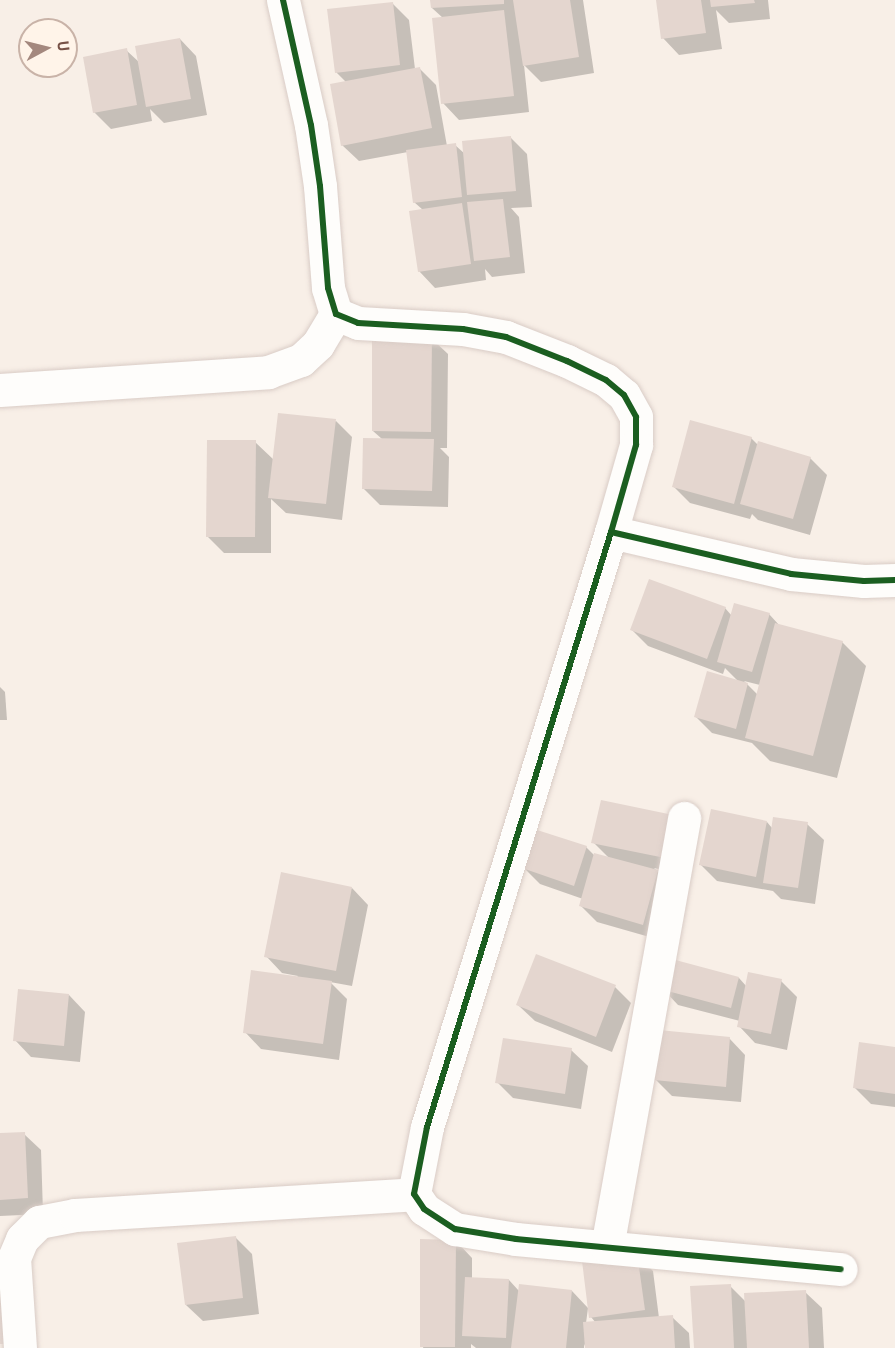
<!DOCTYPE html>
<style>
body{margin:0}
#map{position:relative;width:895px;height:1348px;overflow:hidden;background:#f8efe7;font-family:"PT Sans",sans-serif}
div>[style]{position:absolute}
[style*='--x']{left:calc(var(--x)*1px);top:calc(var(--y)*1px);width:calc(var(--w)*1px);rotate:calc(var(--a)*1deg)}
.shadow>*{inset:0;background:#0003}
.building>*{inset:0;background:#e4d6cf}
.roads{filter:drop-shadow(0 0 2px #d9ccc6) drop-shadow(0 0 2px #d9ccc6)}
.minor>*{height:33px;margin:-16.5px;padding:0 16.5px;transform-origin:16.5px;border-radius:16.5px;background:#fefdfb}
.cycleway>*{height:6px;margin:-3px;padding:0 3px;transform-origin:3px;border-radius:3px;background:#1b5e20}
span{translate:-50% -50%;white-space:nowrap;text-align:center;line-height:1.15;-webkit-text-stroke:6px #fff4e9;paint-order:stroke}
.north{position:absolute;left:18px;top:18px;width:60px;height:60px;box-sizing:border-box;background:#fff4e9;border:2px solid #c9b3a8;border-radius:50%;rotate:83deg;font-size:16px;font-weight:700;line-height:24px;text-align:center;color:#775146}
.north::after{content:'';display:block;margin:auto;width:21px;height:27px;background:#a4887e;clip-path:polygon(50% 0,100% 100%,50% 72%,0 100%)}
</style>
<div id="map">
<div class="shadow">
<i style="clip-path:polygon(432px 0,583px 0,594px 73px,541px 82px,524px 65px,529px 112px,459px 120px,443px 103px,443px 18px,432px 8px)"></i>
<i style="clip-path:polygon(657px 0,768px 0,770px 19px,729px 23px,716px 10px,722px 49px,679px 55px,663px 38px)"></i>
<i style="clip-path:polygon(393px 4px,409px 20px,415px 69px,419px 68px,436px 85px,447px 146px,455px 145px,465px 154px,511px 138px,527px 154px,532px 207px,511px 208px,519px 217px,525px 273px,492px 277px,485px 269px,486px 280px,435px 288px,419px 271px,423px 210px,414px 202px,408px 152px,359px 161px,342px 145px,346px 82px,336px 72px)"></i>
<i style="clip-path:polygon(180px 39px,196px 56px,207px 115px,164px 123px,150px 109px,152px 121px,111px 129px,94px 112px,126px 50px,140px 63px)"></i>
<i style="clip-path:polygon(431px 338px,448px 354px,447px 448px,440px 448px,449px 457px,448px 507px,380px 505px,364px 489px,382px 439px,373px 431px)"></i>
<i style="clip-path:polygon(336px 421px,352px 437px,342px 520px,286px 513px,271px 499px,271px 553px,224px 553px,207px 536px,255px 442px,274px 460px)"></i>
<i style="clip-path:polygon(751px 438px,759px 446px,810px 458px,827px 475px,810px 535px,758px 520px,752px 514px,750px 519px,690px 503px,673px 486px)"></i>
<i style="clip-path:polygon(evenodd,725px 608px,732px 616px,769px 614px,780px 626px,842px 642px,866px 666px,837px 778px,770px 761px,752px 743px,712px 733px,696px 717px,739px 682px,725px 668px,723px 674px,648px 646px,632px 630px,725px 608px,744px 681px,760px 685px,758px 695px,744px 681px)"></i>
<i style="clip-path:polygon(0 687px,5px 692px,7px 720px,0 720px)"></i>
<i style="clip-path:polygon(602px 801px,686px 875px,654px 868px,674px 888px,660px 940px,597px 922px,581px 906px,583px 899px,540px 884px,524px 868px,586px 847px,595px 856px,609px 858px,593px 842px)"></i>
<i style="clip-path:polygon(767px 822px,772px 828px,807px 824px,824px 840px,815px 904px,781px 899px,773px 891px,717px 881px,701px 865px)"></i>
<i style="clip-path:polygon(352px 888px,368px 905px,352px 986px,330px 982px,347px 999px,339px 1060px,261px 1049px,245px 1032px,298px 976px,282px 973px,266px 956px)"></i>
<i style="clip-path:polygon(739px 978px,747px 987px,781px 981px,797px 997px,787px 1050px,755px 1043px,739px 1026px,740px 1021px,678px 1005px,662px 988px)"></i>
<i style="clip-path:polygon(615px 987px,631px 1003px,612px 1052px,535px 1021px,518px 1005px)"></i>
<i style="clip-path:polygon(69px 995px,85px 1012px,80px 1062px,31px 1057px,15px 1040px)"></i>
<i style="clip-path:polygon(729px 1038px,745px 1055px,741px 1102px,672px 1096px,656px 1080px)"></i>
<i style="clip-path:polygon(895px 1049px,895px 1107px,871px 1104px,855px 1088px)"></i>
<i style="clip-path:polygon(571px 1050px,588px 1066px,581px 1109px,513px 1098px,497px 1082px)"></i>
<i style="clip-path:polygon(24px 1134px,41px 1150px,43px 1214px,0 1216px,0 1135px)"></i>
<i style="clip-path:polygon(235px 1237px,252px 1254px,259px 1314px,203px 1321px,186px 1305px)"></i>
<i style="clip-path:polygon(456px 1241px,472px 1258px,472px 1279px,509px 1280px,519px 1291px,572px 1291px,588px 1308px,586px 1323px,596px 1323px,591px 1317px,637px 1255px,653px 1271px,659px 1318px,672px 1317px,689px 1333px,690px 1348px,586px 1348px,584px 1344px,584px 1348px,476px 1348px,471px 1344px,471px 1348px,423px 1348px)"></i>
<i style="clip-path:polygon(730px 1286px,746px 1302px,805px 1292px,822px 1308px,824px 1348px,695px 1348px)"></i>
</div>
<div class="building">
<i style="clip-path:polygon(430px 0,504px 0,504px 4px,431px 8px)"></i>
<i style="clip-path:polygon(513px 0,570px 0,579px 57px,523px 66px)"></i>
<i style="clip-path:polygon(656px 0,701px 0,706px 33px,661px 39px)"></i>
<i style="clip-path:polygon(710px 0,754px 0,755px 3px,711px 7px)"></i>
<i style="clip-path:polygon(393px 2px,400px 65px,335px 73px,327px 9px)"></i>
<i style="clip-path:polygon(504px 10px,514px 96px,441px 104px,432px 18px)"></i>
<i style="clip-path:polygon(180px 38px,191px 99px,146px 107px,135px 46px)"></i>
<i style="clip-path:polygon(127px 48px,137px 105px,93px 113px,83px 57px)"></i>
<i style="clip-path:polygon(420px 67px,432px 128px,341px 146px,330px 84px)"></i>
<i style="clip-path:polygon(511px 136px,516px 191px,467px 195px,462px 141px)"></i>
<i style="clip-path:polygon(456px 143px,462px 197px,413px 203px,406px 150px)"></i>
<i style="clip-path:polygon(503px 199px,510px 257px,474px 261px,467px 202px)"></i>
<i style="clip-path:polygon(462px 203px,471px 264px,418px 272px,409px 211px)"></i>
<i style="clip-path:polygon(372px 336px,432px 336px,431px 432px,372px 431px)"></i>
<i style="clip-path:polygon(278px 413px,336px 419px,326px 504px,268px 498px)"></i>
<i style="clip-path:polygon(690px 420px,752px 437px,734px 504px,672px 487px)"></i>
<i style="clip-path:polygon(363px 438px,434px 439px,432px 491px,362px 489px)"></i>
<i style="clip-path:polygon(207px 440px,256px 440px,255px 537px,206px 537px)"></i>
<i style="clip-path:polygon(758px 441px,811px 457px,793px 519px,740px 504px)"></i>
<i style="clip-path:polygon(649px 579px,726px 607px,707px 659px,630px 630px)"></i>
<i style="clip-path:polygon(734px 603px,770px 613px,752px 672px,717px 662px)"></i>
<i style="clip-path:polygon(775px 623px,843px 641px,813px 756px,745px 738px)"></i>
<i style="clip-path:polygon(707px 671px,748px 683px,736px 729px,694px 717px)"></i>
<i style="clip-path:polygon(601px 800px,678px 816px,670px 859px,591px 843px)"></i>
<i style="clip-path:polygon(711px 809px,767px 821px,756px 877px,699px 865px)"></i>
<i style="clip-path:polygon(773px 817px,808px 822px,798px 888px,763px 883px)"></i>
<i style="clip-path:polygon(534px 829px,587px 846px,574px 886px,522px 868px)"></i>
<i style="clip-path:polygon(594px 853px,658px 870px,643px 925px,579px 906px)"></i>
<i style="clip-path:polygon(281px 872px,352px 887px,336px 971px,264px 957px)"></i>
<i style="clip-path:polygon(536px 954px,616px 985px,596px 1037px,516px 1005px)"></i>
<i style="clip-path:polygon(668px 958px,739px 977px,731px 1008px,660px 989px)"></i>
<i style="clip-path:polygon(251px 970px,332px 981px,323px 1044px,243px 1033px)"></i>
<i style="clip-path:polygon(748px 972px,782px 979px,771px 1034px,737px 1027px)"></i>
<i style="clip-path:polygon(18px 989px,69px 994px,64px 1046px,13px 1041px)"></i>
<i style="clip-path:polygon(659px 1030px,730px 1037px,726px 1087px,654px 1080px)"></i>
<i style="clip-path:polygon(503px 1038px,572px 1048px,565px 1094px,495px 1083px)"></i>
<i style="clip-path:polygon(859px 1042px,895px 1047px,895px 1094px,853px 1088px)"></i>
<i style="clip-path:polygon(25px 1132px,28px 1198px,0 1200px,0 1133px)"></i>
<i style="clip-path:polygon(236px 1236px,243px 1298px,185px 1305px,177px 1243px)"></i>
<i style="clip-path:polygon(420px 1239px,456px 1240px,455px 1347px,420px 1347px)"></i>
<i style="clip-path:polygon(637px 1253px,645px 1310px,589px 1318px,582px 1261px)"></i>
<i style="clip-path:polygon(465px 1277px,509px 1279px,506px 1338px,462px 1336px)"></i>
<i style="clip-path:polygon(519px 1284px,572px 1290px,566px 1348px,511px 1348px)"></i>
<i style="clip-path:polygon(731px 1284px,734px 1348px,694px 1348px,690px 1286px)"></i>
<i style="clip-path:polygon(0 1290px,7px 1344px,0 1344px)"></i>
<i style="clip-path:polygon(806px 1290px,809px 1348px,747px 1348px,744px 1293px)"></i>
<i style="clip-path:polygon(673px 1315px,675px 1348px,585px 1348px,583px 1322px)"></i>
</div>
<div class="roads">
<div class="minor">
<i style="--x:283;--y:0;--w:128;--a:77.4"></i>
<i style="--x:311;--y:125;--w:62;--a:81.6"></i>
<i style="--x:320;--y:186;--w:102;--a:85.5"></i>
<i style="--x:328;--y:288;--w:27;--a:73"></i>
<i style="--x:336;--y:314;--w:24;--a:22"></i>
<i style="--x:358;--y:323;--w:105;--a:3.3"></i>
<i style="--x:463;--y:329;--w:44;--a:10.5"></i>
<i style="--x:506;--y:337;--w:66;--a:21.5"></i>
<i style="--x:567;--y:361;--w:43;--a:26"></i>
<i style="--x:606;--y:380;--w:23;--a:40"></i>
<i style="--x:624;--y:395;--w:25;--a:61"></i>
<i style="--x:636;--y:417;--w:28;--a:90"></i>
<i style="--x:636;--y:445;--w:91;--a:106"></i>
<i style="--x:611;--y:532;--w:185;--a:13.1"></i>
<i style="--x:791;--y:574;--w:73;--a:5.5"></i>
<i style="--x:864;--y:581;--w:31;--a:-2"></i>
<i style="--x:0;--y:390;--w:269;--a:-3.8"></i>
<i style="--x:268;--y:372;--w:35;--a:-20"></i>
<i style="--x:301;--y:360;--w:23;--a:-43"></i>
<i style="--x:318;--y:344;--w:35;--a:-59"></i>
<i style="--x:611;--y:532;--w:623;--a:107.18"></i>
<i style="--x:427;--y:1127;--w:68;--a:101"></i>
<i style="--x:414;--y:1194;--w:18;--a:56"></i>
<i style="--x:424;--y:1209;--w:37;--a:33"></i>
<i style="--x:455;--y:1229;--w:62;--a:9.3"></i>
<i style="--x:516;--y:1239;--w:326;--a:5.3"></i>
<i style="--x:607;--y:1247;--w:436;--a:-79.8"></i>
<i style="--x:20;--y:1348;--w:90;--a:-93.8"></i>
<i style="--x:14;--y:1258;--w:21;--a:-67"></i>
<i style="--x:22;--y:1239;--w:24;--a:-45"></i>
<i style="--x:39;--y:1222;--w:37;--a:-11"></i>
<i style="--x:75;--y:1215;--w:340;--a:-3.5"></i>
</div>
</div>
<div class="cycleway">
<i style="--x:283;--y:0;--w:128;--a:77.4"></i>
<i style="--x:311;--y:125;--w:62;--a:81.6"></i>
<i style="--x:320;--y:186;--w:102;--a:85.5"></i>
<i style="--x:328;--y:288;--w:27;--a:73"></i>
<i style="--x:336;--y:314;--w:24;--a:22"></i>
<i style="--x:358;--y:323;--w:105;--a:3.3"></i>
<i style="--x:463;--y:329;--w:44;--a:10.5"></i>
<i style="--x:506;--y:337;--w:66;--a:21.5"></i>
<i style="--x:567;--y:361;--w:43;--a:26"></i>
<i style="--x:606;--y:380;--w:23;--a:40"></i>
<i style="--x:624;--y:395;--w:25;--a:61"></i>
<i style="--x:636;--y:417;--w:28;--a:90"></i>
<i style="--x:636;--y:445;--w:91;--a:106"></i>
<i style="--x:611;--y:532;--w:185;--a:13.1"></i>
<i style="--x:791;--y:574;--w:73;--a:5.5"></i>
<i style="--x:864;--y:581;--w:31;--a:-2"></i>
<i style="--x:611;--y:532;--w:623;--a:107.18"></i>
<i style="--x:427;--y:1127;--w:68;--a:101"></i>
<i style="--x:414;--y:1194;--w:18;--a:56"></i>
<i style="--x:424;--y:1209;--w:37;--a:33"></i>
<i style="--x:455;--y:1229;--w:62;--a:9.3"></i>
<i style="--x:516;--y:1239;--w:326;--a:5.3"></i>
</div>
<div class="north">U</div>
</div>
